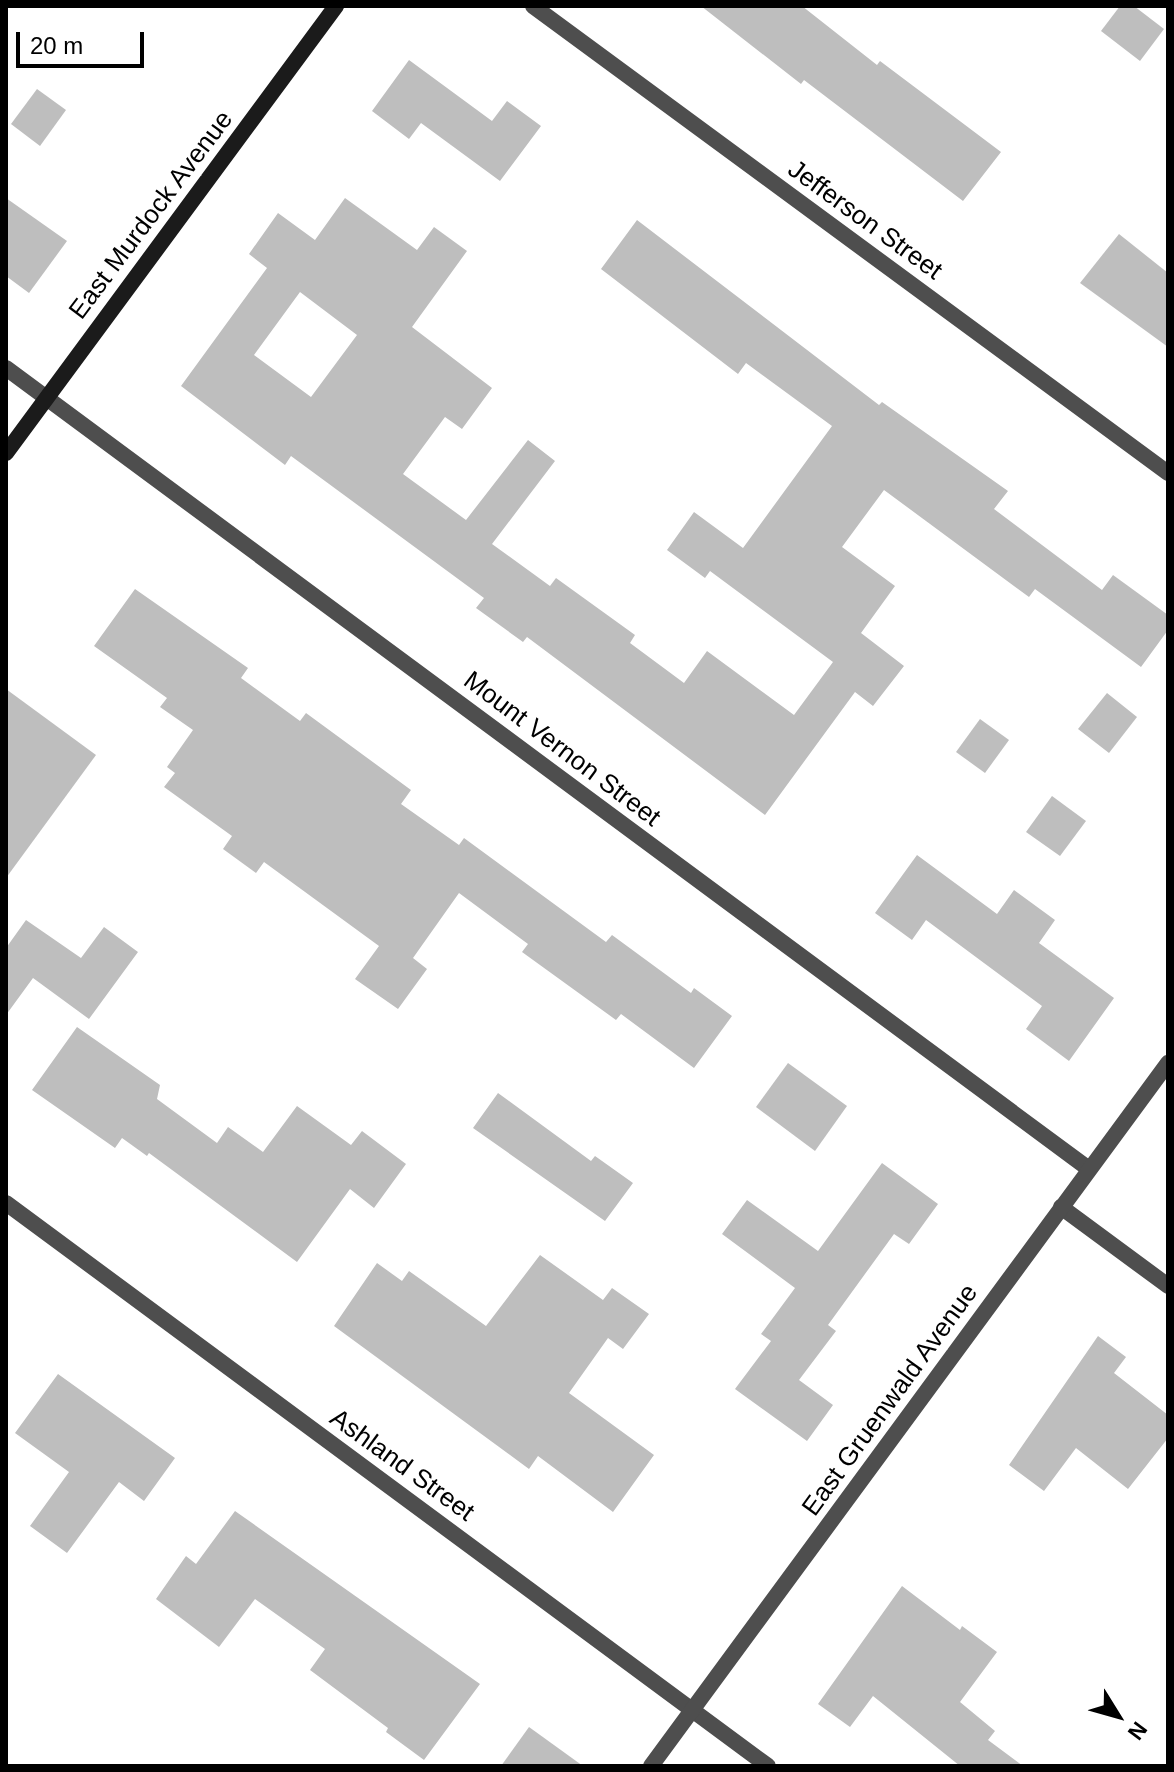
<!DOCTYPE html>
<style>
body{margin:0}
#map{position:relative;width:1174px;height:1772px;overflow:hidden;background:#fff;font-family:Helvetica,sans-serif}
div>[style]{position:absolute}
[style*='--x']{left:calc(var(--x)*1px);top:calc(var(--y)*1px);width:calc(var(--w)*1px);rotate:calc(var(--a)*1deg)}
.building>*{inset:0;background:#bebebe}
.minor>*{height:16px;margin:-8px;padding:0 8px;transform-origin:8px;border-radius:8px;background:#4e4e4e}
.secondary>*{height:16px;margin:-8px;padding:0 8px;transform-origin:8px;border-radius:8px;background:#1b1b1b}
span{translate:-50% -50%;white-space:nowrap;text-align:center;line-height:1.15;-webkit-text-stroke:6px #fff;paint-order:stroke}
.street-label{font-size:26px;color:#000}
.frame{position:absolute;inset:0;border:8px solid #000;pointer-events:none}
.north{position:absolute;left:1078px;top:1676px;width:80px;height:80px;-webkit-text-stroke:6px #fff;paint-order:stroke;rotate:127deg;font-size:22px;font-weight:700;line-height:32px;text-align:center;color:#000}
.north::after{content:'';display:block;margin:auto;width:28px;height:36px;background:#000;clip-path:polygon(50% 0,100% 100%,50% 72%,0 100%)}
.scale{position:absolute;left:16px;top:32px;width:128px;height:36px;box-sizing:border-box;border:4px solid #000;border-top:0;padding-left:10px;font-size:24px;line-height:28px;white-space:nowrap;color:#000;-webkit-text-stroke:6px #fff;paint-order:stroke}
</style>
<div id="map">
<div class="building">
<i style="clip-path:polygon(701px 6px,802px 6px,877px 65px,880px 61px,1001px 152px,963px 201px,804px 80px,801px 84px)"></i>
<i style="clip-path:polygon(1120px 6px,1134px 6px,1164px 29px,1140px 61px,1101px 31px)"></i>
<i style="clip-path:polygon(409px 60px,492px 121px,507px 101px,541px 126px,500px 181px,421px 123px,409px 139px,372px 111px)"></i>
<i style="clip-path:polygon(37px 89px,66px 110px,40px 146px,11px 124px)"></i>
<i style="clip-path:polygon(6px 198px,67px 241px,29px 293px,6px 276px)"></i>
<i style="clip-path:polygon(evenodd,345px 198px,417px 250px,434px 227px,467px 251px,412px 327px,492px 388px,462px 429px,445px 417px,403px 474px,466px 520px,528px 440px,555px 461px,492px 544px,550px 586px,556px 578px,635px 635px,630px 643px,684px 683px,707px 651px,794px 715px,833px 662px,710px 571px,705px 578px,667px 550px,694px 512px,743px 548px,832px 426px,746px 363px,738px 374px,601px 269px,637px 220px,879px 405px,882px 402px,1008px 491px,994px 509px,1102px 590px,1113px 575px,1168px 615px,1168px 630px,1141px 667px,1035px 589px,1029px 597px,884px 490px,842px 547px,895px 586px,861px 633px,904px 666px,873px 706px,855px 692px,765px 815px,527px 637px,523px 642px,476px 608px,484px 598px,291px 456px,285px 465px,181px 386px,267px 268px,249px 254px,278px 213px,315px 240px,345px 198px,300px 292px,357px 335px,311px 397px,254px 355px,300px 292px)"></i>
<i style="clip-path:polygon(1119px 234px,1168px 273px,1168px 347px,1080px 283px)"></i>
<i style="clip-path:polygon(135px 589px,248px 668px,241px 678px,300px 721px,306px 713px,411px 790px,401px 804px,459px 845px,464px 838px,606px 942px,612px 935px,691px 993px,694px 988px,732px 1016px,694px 1068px,621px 1014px,616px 1020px,522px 952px,528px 944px,459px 893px,413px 958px,427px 969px,398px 1009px,355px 979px,379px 946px,264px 862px,256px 873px,223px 849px,232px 836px,164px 787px,175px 773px,167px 767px,193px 730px,160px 707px,167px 698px,94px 646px)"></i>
<i style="clip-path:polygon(6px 689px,96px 755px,6px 878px)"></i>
<i style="clip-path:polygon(1107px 693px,1137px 717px,1109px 753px,1078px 729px)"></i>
<i style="clip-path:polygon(980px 719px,1009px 740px,985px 773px,956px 752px)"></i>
<i style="clip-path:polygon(1052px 796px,1086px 821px,1060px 856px,1026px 832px)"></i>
<i style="clip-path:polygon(917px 855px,997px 914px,1014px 890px,1055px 920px,1039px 943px,1114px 998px,1069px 1061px,1026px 1029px,1042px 1006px,926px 920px,912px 940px,875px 913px)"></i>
<i style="clip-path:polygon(26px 920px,81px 958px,104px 927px,138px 952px,89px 1019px,33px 978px,6px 1015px,6px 948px)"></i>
<i style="clip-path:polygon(77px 1027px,160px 1085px,157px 1099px,217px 1143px,228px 1127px,263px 1152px,297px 1106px,351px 1145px,362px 1131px,406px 1164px,374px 1208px,350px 1189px,297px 1262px,149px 1153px,147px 1156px,122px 1138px,115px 1148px,32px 1090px)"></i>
<i style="clip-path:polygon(788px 1063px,847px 1106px,815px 1151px,756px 1107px)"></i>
<i style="clip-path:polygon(498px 1093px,591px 1161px,595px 1156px,633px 1183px,605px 1221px,473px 1128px)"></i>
<i style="clip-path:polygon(882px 1163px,938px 1204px,909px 1244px,894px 1234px,828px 1325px,836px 1331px,799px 1380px,833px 1405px,807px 1441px,735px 1389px,771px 1341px,761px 1334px,795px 1288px,722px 1234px,747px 1200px,818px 1251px)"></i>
<i style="clip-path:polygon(540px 1255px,603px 1300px,612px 1288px,649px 1314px,623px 1349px,608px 1338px,569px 1393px,654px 1455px,613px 1512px,538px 1456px,529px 1469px,334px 1326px,377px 1263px,402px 1281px,409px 1271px,486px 1326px)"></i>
<i style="clip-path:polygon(1098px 1336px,1126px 1357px,1114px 1373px,1168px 1415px,1168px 1438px,1128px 1489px,1076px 1448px,1044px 1491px,1009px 1465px)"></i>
<i style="clip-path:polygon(58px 1374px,175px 1458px,144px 1501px,119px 1482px,67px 1553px,30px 1526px,69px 1472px,15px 1433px)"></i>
<i style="clip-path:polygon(235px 1511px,480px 1684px,424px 1760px,386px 1732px,388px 1728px,310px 1670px,325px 1649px,255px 1599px,219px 1647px,156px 1599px,186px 1556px,196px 1564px)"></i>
<i style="clip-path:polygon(902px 1586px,960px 1630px,962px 1626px,997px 1652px,960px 1702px,995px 1731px,988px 1740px,1023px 1766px,960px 1766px,873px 1696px,850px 1727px,818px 1704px)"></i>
<i style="clip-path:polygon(529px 1727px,583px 1766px,501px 1766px)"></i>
</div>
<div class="minor">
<i style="--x:533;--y:6;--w:788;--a:36.33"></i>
<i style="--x:6;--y:368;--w:1347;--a:36.49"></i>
<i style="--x:6;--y:1203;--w:947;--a:36.46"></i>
<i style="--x:1061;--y:1207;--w:133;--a:36.4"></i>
<i style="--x:651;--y:1766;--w:873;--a:-53.67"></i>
</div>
<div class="secondary">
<i style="--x:6;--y:453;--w:556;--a:-53.56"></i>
</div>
<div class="street-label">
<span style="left:151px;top:215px;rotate:-53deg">East Murdock Avenue</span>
<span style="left:865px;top:220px;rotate:36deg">Jefferson Street</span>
<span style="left:562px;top:749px;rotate:37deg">Mount Vernon Street</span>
<span style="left:890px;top:1400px;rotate:-54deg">East Gruenwald Avenue</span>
<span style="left:402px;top:1465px;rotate:36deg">Ashland Street</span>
</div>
<div class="frame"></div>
<div class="north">N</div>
<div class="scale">20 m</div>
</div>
